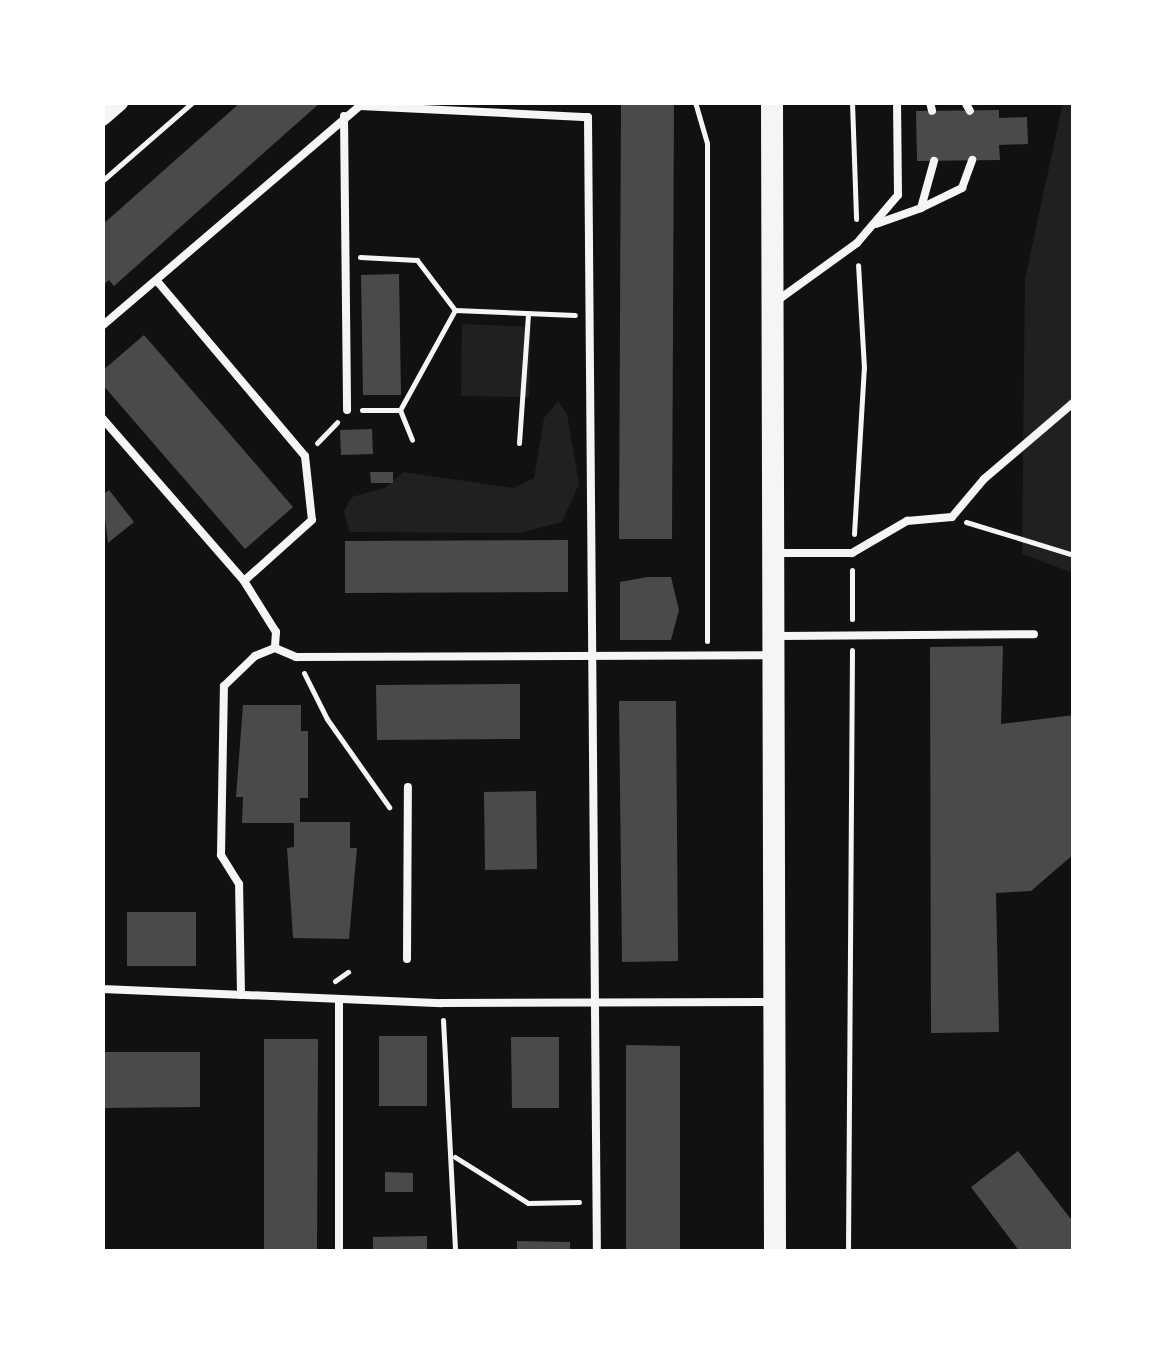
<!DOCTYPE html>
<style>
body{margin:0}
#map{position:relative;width:1176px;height:1354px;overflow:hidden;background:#111;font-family:"PT Sans Narrow",sans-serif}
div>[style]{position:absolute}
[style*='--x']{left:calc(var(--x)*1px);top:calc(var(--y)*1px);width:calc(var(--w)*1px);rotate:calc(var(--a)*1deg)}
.green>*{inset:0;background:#202020}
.building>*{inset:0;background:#4a4a4a}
.path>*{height:5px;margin:-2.5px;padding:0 2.5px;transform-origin:2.5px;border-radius:2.5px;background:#f5f5f5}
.service>*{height:8px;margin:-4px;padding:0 4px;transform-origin:4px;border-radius:4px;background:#f5f5f5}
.tertiary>*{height:18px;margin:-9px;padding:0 9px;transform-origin:9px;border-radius:9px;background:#f5f5f5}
.primary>*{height:22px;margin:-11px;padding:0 11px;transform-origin:11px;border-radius:11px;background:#f5f5f5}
span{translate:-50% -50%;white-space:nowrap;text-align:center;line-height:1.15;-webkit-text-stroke:10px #fff;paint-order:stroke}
.frame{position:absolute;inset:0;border:105px solid #fff;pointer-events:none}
</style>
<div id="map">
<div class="green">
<i style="clip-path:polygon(1063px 103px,1073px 103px,1073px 573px,1022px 554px,1025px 279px)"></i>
<i style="clip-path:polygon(462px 324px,531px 327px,529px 397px,461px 396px)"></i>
<i style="clip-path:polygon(558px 401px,567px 414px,579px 484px,562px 522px,520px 533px,349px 532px,344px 511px,352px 497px,385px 488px,403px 472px,514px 488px,534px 478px,544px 418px)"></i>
</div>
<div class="building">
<i style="clip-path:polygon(241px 102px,321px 102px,114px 286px,109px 280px,102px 286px,102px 225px)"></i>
<i style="clip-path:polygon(621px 102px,674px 102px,672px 539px,619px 539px)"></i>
<i style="clip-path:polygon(999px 110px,999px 118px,1027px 117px,1028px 144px,999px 145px,1000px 160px,917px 161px,916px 111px)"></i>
<i style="clip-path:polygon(399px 274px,401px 395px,363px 395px,361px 275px)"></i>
<i style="clip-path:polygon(144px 335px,293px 507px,245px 549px,102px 384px,102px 371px)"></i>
<i style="clip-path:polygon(372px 429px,373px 454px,341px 455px,340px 430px)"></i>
<i style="clip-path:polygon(370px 472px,393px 472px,393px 483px,371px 483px)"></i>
<i style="clip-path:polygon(109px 490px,134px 522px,108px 543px,102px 495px)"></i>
<i style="clip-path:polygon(568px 540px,568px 592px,345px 593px,345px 541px)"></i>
<i style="clip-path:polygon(647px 577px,671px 577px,679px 610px,671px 640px,620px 640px,620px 582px)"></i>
<i style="clip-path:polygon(1003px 646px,1001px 724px,1074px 715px,1074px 854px,1031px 891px,996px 893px,999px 1032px,931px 1033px,930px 647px)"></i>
<i style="clip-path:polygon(520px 684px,520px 739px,377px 740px,376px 685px)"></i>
<i style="clip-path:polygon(619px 701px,676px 701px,678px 961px,622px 962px)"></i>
<i style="clip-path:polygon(243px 705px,301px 705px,301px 731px,308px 731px,308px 798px,300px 798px,300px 822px,350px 822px,350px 848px,357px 848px,349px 939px,293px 938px,287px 848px,294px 847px,294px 823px,242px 823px,243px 797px,236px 797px)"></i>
<i style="clip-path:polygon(536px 791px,537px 869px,485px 870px,484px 792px)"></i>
<i style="clip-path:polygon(127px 912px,196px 912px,196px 966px,127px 966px)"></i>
<i style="clip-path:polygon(379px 1036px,427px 1036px,427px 1106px,379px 1106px)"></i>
<i style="clip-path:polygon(511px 1037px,559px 1037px,559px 1108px,512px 1108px)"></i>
<i style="clip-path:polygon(264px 1039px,318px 1039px,317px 1252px,264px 1252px)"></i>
<i style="clip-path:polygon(626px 1045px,680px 1046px,680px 1252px,626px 1252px)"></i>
<i style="clip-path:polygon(102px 1052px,200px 1052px,200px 1107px,102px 1108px)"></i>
<i style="clip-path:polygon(1018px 1151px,1074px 1223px,1074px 1252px,1020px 1252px,971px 1187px)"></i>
<i style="clip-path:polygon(385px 1172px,413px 1173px,413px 1192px,385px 1192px)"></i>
<i style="clip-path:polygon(427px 1236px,427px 1252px,373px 1252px,373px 1237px)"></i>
<i style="clip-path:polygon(517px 1241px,570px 1242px,570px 1252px,517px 1252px)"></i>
</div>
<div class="path">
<i style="--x:695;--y:102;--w:43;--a:73.7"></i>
<i style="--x:707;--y:143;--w:498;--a:90"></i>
<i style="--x:852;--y:102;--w:117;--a:88"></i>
<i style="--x:102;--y:181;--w:121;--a:-41"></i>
<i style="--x:360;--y:257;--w:57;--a:3"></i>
<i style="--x:417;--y:260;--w:63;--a:52.8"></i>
<i style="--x:455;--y:310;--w:120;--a:2.4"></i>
<i style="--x:362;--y:410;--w:38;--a:0"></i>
<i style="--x:400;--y:410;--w:32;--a:68"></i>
<i style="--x:400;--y:410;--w:114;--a:-61.2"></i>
<i style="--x:317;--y:443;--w:29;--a:-46"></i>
<i style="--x:519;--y:443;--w:130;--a:-86"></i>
<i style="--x:966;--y:522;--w:113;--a:17"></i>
<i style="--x:854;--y:534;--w:166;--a:-86.6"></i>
<i style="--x:864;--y:368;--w:103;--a:-93.3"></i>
<i style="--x:852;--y:619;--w:49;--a:-90"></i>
<i style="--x:304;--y:673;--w:51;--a:63.4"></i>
<i style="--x:327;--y:719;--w:108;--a:54.8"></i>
<i style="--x:335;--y:981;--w:16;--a:-35"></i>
<i style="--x:443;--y:1020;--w:232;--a:87"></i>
<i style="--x:455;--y:1157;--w:86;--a:32.2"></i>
<i style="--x:528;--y:1203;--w:51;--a:-1.1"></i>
<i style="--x:848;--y:1252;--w:602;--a:-89.62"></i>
</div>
<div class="service">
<i style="--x:930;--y:102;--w:9;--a:77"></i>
<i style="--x:965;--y:102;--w:10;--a:61"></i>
<i style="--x:344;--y:116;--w:294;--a:89.4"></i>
<i style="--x:921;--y:208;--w:46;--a:-26"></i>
<i style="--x:962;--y:188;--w:30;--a:-70"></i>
<i style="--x:876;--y:224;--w:48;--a:-19.6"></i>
<i style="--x:921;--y:208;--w:49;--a:-74.5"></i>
<i style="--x:157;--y:281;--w:229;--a:49.8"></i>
<i style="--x:305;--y:456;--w:64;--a:83.8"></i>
<i style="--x:312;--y:520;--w:91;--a:138.1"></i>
<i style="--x:778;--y:300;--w:97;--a:-35.8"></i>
<i style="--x:857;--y:243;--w:63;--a:-49.5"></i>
<i style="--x:898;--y:195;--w:93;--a:-90.6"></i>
<i style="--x:102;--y:326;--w:339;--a:-40.5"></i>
<i style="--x:360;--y:106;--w:228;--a:2.8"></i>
<i style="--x:588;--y:117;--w:1135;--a:89.55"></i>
<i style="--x:102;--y:418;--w:216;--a:48.9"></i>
<i style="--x:244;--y:581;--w:60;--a:57.9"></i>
<i style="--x:276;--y:632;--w:16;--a:94"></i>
<i style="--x:775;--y:553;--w:77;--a:0"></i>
<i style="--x:852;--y:553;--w:64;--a:-30.2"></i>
<i style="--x:907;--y:521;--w:45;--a:-5.1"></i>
<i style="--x:952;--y:517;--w:50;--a:-49.9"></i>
<i style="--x:984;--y:479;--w:118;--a:-40.5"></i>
<i style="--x:779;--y:636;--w:255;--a:-0.4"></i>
<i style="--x:407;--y:959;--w:172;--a:-89.7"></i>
<i style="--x:102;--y:989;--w:340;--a:2.4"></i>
<i style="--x:442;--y:1003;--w:328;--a:-0.2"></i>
<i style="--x:241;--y:995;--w:111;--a:-91"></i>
<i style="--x:239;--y:884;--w:34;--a:-122"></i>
<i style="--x:221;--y:855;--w:169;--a:-89"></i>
<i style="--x:224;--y:686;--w:43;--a:-44.1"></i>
<i style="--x:255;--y:656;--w:22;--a:-22"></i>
<i style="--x:275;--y:648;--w:23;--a:23"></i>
<i style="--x:296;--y:657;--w:476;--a:-0.2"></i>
<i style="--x:339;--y:999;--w:253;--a:90"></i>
</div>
<div class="tertiary">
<i style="--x:102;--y:117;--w:23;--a:-41"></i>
</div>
<div class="primary">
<i style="--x:772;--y:102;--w:1150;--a:89.85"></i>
</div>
<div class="frame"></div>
</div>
